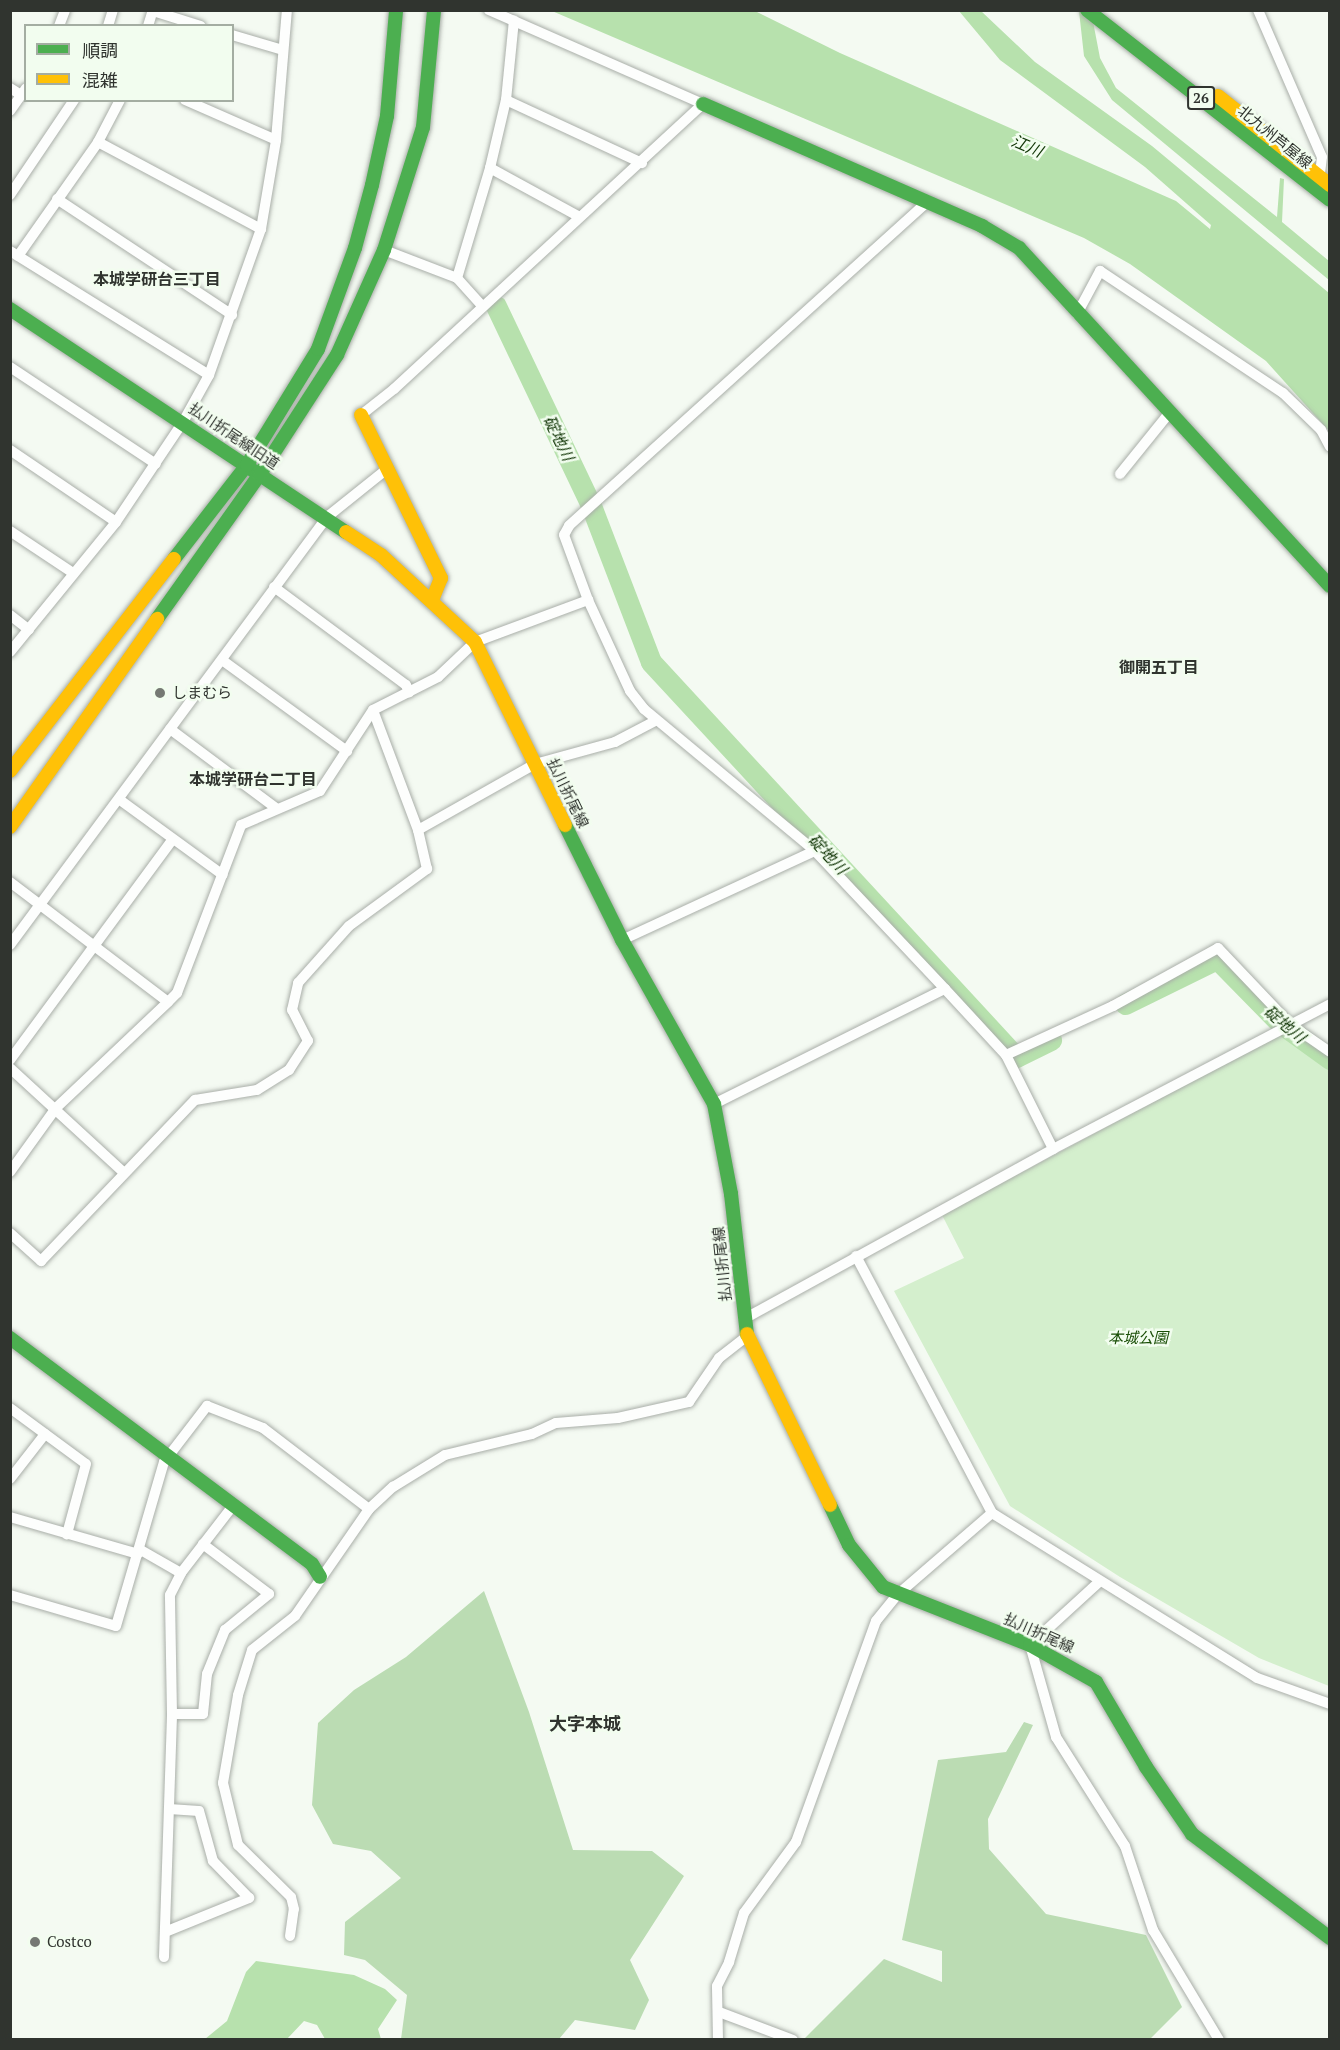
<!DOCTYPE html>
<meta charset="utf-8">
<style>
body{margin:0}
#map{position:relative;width:1340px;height:2050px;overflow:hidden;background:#f4faf2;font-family:"PT Serif","Noto Sans JP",serif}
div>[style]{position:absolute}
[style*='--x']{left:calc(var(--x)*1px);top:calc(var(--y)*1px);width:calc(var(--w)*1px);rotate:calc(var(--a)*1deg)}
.green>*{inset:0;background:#d4efcd}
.forest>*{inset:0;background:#bbdcb3}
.water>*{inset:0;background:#b7e1ad}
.river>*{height:21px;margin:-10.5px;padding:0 10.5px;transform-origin:10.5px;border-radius:10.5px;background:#b7e1ad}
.roads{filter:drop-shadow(0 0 2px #a9aea8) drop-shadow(0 0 2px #a9aea8)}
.street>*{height:10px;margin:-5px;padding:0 5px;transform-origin:5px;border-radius:5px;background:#fdfefd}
.fast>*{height:14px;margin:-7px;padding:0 7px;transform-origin:7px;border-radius:7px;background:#4caf50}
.slow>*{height:14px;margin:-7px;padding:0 7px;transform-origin:7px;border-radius:7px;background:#ffc107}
.dots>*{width:16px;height:16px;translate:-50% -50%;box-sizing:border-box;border:3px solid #f2fdef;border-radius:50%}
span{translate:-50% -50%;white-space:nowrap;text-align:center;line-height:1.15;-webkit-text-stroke:5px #f2fdef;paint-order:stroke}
.shield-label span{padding:2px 4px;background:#f2fdef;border:2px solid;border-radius:4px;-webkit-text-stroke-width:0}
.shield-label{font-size:14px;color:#30342f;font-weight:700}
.street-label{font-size:15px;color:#30342f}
.poi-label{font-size:15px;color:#30342f}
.left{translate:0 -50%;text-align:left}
.park-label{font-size:15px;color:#194e06;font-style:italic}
.water-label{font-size:16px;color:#0e3303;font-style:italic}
.neighbourhood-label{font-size:16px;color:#30342f;font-weight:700}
.quarter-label{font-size:18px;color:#30342f;font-weight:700}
.frame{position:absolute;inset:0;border:12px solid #30342f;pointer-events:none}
.legend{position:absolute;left:24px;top:24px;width:210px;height:78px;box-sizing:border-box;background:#f2fdef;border:2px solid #a4ada2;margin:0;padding:8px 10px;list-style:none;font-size:18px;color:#30342f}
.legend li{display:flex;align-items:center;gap:12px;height:30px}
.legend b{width:30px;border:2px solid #a4ada2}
</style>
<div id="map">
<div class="green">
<i style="clip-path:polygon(1286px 1031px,1329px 1061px,1329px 1686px,1259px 1658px,1120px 1577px,1010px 1506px,894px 1291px,964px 1258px,942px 1215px)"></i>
</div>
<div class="forest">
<i style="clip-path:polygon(484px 1591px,529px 1712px,573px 1850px,652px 1851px,684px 1876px,630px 1960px,649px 2000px,635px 2030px,575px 2020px,559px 2039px,401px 2039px,407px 1995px,365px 1960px,344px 1955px,345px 1922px,401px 1878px,371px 1851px,333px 1844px,312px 1805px,318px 1723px,354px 1690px,406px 1657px)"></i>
<i style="clip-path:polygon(1024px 1722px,1033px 1725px,988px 1819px,989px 1849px,1046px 1914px,1146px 1935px,1182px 2007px,1150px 2039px,804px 2039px,884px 1959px,942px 1982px,942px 1951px,902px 1940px,938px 1760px,1006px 1752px)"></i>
</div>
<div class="water">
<i style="clip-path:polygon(552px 11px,755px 11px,840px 53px,1176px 201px,1210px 229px,1211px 225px,1145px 167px,1000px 60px,959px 11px,981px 11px,1035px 62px,1152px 146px,1329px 293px,1329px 431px,1266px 361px,1130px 264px,1084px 238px)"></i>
<i style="clip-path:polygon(1079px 11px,1091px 11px,1100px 58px,1116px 88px,1277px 217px,1280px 178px,1284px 179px,1282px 222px,1329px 261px,1329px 280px,1112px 100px,1084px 56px)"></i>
<i style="clip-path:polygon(256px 1961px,354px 1975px,385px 1989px,397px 2000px,378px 2029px,381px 2039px,325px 2039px,317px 2025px,304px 2021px,287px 2039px,205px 2039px,227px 2021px,246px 1972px)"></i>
</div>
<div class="river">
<i style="--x:496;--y:306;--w:218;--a:64.5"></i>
<i style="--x:590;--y:503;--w:170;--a:69"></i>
<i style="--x:651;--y:662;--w:538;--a:47.26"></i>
<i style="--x:1016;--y:1057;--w:39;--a:-26"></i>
<i style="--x:1125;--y:1004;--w:102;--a:-26.1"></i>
<i style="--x:1217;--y:959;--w:90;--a:45.5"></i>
<i style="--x:1280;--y:1023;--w:62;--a:35.8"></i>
</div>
<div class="roads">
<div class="street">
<i style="--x:1258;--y:10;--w:160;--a:66.5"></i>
<i style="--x:1322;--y:157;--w:23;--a:97"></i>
<i style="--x:153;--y:11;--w:50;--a:17.4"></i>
<i style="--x:59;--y:26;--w:17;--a:-69"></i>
<i style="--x:108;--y:26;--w:17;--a:-73"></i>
<i style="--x:148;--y:26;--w:17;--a:-73"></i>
<i style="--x:232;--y:35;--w:53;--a:16.4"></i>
<i style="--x:10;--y:88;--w:13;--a:32"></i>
<i style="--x:185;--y:100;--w:99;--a:23.7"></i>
<i style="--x:506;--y:100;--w:150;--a:24.9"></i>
<i style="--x:10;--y:111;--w:28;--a:-55"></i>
<i style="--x:98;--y:142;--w:185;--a:28.1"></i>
<i style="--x:490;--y:168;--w:102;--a:28.6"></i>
<i style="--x:10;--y:195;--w:115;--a:-56"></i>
<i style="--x:57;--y:199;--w:210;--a:33.5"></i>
<i style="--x:926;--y:203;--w:481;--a:137.9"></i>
<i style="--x:569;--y:526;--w:10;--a:119"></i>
<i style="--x:564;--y:535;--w:69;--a:69.7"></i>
<i style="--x:588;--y:600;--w:100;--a:65.2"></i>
<i style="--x:630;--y:691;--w:23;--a:52"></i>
<i style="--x:644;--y:709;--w:222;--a:39.7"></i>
<i style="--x:815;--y:851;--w:190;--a:46.7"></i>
<i style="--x:945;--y:989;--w:90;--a:47.3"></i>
<i style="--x:1006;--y:1055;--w:105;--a:63.4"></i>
<i style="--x:384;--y:250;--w:78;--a:21"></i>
<i style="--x:457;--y:278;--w:115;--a:-73.3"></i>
<i style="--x:490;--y:168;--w:70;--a:-76.8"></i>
<i style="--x:506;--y:100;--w:80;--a:-84.3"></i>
<i style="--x:10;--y:251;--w:234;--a:31.9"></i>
<i style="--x:18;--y:256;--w:139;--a:-54.9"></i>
<i style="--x:98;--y:142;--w:47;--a:-62.4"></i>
<i style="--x:457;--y:278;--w:36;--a:48"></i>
<i style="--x:1077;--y:314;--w:49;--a:-61.9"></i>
<i style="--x:1100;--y:271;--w:220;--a:33.7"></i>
<i style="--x:1283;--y:393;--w:53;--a:44.2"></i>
<i style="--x:1321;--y:430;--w:19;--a:62"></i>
<i style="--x:10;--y:367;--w:175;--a:33.6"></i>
<i style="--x:361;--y:415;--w:42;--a:-38.2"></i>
<i style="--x:394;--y:389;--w:420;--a:-42.7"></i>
<i style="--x:703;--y:104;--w:234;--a:-156.3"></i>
<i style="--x:10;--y:450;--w:128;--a:34.2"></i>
<i style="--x:1120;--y:474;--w:80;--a:-51.1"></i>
<i style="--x:10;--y:531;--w:76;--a:33.7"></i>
<i style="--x:274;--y:587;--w:164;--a:36.6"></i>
<i style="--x:406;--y:685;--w:8;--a:67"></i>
<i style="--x:10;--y:615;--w:24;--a:38"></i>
<i style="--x:10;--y:652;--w:168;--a:-50.8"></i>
<i style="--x:116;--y:522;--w:120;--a:-56.2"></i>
<i style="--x:183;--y:422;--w:54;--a:-61"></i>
<i style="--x:209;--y:375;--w:155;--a:-70.4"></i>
<i style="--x:261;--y:229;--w:90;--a:-80.4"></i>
<i style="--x:276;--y:140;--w:130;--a:-85.2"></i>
<i style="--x:222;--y:660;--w:155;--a:36.1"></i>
<i style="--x:170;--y:729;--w:132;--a:36.7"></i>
<i style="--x:120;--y:800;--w:127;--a:36.1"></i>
<i style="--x:418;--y:830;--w:134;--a:-29.4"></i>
<i style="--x:535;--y:764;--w:83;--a:-15.4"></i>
<i style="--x:615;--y:742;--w:45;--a:-27.7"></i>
<i style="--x:10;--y:882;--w:198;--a:37.2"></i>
<i style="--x:168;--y:1002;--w:154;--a:136.6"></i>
<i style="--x:56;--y:1108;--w:79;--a:125.7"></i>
<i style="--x:622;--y:940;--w:213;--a:-24.8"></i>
<i style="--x:10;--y:945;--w:533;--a:-53.47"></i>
<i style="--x:327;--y:517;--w:77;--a:-38.7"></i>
<i style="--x:168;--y:1002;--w:13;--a:-45"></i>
<i style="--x:177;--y:993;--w:180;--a:-69.1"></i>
<i style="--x:241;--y:825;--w:86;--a:-23.3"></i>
<i style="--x:320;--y:791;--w:97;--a:-56.8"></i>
<i style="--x:373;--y:710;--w:73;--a:-26.9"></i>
<i style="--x:438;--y:677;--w:51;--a:-43.4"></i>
<i style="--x:475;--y:642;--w:121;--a:-20.4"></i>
<i style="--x:1006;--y:1055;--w:118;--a:-24.6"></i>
<i style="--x:1113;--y:1006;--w:120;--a:-28.9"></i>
<i style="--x:1218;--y:948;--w:106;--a:46.5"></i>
<i style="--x:1291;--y:1025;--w:47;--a:34.7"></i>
<i style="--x:10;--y:1060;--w:273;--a:-53.6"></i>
<i style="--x:10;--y:1068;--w:155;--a:42.6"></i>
<i style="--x:714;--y:1104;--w:258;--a:-26.5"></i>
<i style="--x:10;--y:1233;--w:42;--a:42.1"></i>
<i style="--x:41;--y:1261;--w:223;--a:-46.3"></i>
<i style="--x:195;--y:1100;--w:63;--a:-9.2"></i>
<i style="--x:257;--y:1090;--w:38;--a:-32"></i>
<i style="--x:289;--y:1070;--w:35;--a:-57"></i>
<i style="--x:308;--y:1041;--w:35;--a:-117"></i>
<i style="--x:292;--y:1010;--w:28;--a:-77"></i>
<i style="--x:298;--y:983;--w:76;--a:-48.2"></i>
<i style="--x:349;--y:926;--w:97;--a:-36.2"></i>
<i style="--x:427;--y:869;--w:40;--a:-103"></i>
<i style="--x:418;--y:830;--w:128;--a:-110.6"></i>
<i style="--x:856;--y:1256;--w:291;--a:62.1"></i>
<i style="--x:992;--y:1513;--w:312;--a:31.9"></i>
<i style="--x:1257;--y:1678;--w:77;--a:19.6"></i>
<i style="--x:744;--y:1319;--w:353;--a:-28.8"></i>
<i style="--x:1053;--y:1149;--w:313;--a:-27.6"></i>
<i style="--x:10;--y:1408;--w:94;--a:36.4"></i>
<i style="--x:86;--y:1464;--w:73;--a:105.2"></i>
<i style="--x:10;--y:1479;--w:57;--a:-52.1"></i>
<i style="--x:10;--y:1517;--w:133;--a:16.1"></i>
<i style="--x:139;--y:1549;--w:48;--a:29.7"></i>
<i style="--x:1099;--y:1582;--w:93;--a:137.6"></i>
<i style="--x:1030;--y:1645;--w:96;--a:74.2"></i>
<i style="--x:1056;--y:1737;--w:129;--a:57.7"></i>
<i style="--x:1125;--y:1846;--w:89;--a:71.6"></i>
<i style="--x:1153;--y:1930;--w:128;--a:59"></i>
<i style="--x:10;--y:1595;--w:110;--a:16.3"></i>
<i style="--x:116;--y:1626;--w:171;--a:-73.7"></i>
<i style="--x:164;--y:1462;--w:71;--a:-52.5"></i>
<i style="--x:207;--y:1406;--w:60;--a:21.4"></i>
<i style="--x:263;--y:1428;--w:133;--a:37.4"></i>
<i style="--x:172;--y:1714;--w:31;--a:0"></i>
<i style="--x:203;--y:1714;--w:40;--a:-84.3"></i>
<i style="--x:207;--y:1674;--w:48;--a:-67.8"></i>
<i style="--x:225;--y:1630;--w:57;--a:-39.3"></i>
<i style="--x:269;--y:1594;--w:83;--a:-142.9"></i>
<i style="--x:165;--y:1932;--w:91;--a:-22"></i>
<i style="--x:249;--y:1898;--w:52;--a:-134.2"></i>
<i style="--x:213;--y:1861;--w:52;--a:-105.6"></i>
<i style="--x:199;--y:1811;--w:30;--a:-176"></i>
<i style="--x:290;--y:1936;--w:27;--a:-82"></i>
<i style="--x:294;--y:1909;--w:12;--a:-104"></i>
<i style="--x:291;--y:1897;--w:74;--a:-135.5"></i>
<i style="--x:238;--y:1845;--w:64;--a:-103.6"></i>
<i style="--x:223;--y:1783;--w:89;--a:-80.3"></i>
<i style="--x:238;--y:1695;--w:47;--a:-72.7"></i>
<i style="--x:252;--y:1650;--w:55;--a:-38.3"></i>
<i style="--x:295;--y:1616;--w:130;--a:-55.3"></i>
<i style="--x:369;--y:1509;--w:33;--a:-43"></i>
<i style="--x:393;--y:1487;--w:61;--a:-31.6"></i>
<i style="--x:445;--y:1455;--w:89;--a:-13.6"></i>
<i style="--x:532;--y:1434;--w:26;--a:-25"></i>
<i style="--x:556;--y:1423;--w:62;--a:-4.6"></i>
<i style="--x:618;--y:1418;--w:73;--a:-12.7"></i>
<i style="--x:689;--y:1402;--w:53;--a:-55.7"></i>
<i style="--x:719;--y:1358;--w:36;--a:-38"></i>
<i style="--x:164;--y:1957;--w:243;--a:-88.1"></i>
<i style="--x:172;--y:1714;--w:119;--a:-91"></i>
<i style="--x:170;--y:1595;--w:25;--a:-63"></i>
<i style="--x:181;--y:1573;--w:78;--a:-52.3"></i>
<i style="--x:719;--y:2012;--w:79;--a:20.7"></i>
<i style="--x:718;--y:2040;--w:54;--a:-91.1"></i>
<i style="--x:717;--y:1986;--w:27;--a:-63"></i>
<i style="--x:729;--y:1962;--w:51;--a:-73"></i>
<i style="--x:744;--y:1913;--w:88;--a:-53.8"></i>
<i style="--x:796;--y:1842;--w:235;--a:-70.1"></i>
<i style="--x:876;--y:1621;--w:33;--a:-51"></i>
<i style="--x:897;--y:1595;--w:125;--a:-40.8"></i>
</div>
<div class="fast">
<i style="--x:1087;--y:10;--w:308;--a:38"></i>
<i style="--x:703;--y:104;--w:305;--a:23.6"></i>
<i style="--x:982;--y:226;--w:43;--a:30.7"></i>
<i style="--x:1019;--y:248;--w:459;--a:47.4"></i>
<i style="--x:10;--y:309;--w:403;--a:33.6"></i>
<i style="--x:174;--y:559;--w:119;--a:-52.2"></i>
<i style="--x:247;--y:465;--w:136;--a:-58.5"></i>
<i style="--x:318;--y:349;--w:108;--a:-69.9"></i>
<i style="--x:355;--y:248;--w:65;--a:-74.9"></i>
<i style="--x:372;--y:185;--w:71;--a:-77.7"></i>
<i style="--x:387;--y:116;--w:106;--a:-85.1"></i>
<i style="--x:157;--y:619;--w:178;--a:-54.6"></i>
<i style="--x:260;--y:474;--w:142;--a:-57.1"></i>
<i style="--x:337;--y:355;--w:115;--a:-65.9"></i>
<i style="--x:384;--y:250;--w:129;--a:-72.4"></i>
<i style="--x:423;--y:127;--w:118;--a:-84.6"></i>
<i style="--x:565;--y:825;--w:128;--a:63.6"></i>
<i style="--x:622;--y:940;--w:188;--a:60.7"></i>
<i style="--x:714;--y:1104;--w:92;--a:79.3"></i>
<i style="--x:731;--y:1194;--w:141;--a:83.5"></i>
<i style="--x:10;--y:1338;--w:377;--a:36.8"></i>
<i style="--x:312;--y:1564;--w:15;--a:58"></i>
<i style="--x:830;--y:1505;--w:44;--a:64.6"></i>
<i style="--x:849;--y:1545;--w:54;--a:51"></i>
<i style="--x:883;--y:1587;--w:158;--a:21.5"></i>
<i style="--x:1030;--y:1645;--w:76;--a:29.3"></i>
<i style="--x:1096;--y:1682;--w:99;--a:59.5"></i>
<i style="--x:1146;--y:1767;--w:81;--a:55.5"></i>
<i style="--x:1192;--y:1834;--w:173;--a:37"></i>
</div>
<div class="slow">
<i style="--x:1218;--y:96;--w:143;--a:38.5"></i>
<i style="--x:361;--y:415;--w:182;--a:63.9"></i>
<i style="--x:441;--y:578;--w:24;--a:112"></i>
<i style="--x:346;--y:532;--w:42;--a:33.3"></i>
<i style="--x:381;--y:555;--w:128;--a:42.8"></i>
<i style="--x:475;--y:642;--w:204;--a:63.8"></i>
<i style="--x:10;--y:771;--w:268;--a:-52.3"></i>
<i style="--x:10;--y:827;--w:255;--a:-54.7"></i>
<i style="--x:747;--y:1334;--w:190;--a:64.1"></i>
</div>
</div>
<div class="dots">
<i style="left:160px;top:693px;background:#757973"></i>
<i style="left:35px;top:1942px;background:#757973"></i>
</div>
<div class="shield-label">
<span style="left:1201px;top:98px">26</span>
</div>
<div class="street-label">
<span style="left:1275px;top:137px;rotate:39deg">北九州芦屋線</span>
<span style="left:234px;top:436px;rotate:34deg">払川折尾線旧道</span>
<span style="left:568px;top:793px;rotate:64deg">払川折尾線</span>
<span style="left:722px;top:1264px;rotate:-96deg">払川折尾線</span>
<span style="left:1039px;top:1633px;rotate:24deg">払川折尾線</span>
</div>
<div class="poi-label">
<span class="left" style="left:172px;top:693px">しまむら</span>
<span class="left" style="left:47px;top:1942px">Costco</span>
</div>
<div class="park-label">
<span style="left:1138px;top:1338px">本城公園</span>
</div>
<div class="water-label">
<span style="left:1027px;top:146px;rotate:23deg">江川</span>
<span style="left:559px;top:438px;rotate:64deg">碇地川</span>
<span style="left:828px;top:854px;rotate:47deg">碇地川</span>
<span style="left:1285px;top:1024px;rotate:40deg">碇地川</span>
</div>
<div class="neighbourhood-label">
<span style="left:157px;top:279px">本城学研台三丁目</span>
<span style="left:1159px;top:667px">御開五丁目</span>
<span style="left:253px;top:779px">本城学研台二丁目</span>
</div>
<div class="quarter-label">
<span style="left:585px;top:1723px">大字本城</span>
</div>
<div class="frame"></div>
<ul class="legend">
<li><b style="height:8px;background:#4caf50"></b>順調</li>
<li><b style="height:8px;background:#ffc107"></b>混雑</li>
</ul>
</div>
